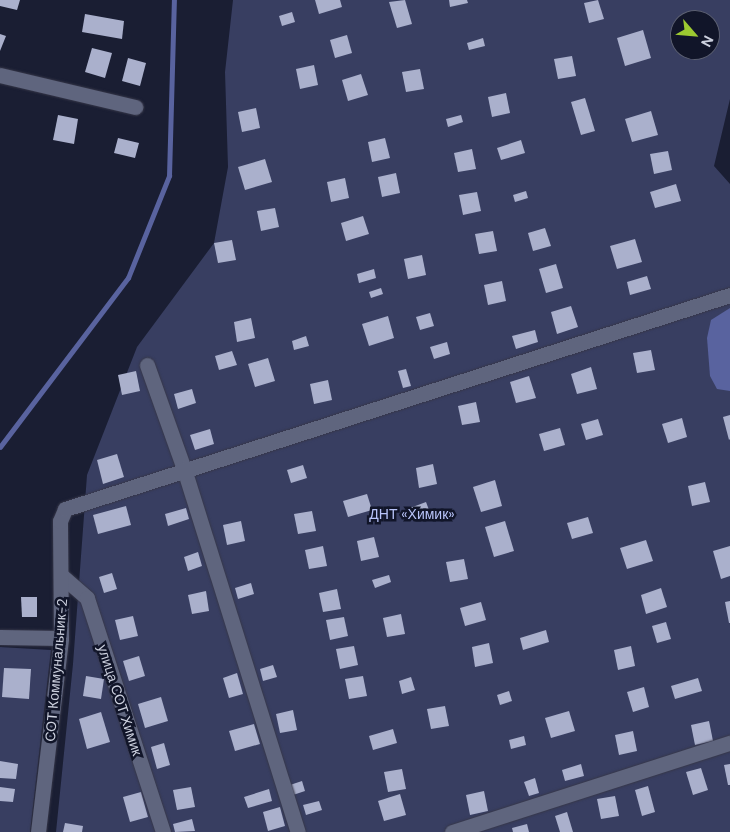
<!DOCTYPE html>
<meta charset="utf-8">
<style>
body{margin:0}
#map{position:relative;width:730px;height:832px;overflow:hidden;background:#1a1e33;font-family:"DM Sans",sans-serif}
div>[style]{position:absolute}
[style*='--x']{left:calc(var(--x)*1px);top:calc(var(--y)*1px);width:calc(var(--w)*1px);rotate:calc(var(--a)*1deg)}
.green>*{inset:0;background:#383e61}
.water>*{inset:0;background:#59639f}
.stream>*{height:4.5px;margin:-2.25px;padding:0 2.25px;transform-origin:2.25px;border-radius:2.25px;background:#59639f}
.building>*{inset:0;background:#aab0cc}
.roads{filter:drop-shadow(0 0 1px #363749) drop-shadow(0 0 1px #363749)}
.minor>*{height:15px;margin:-7.5px;padding:0 7.5px;transform-origin:7.5px;border-radius:7.5px;background:#5f657e}
span{translate:-50% -50%;white-space:nowrap;text-align:center;line-height:1.15;-webkit-text-stroke:5px #111529;paint-order:stroke}
.park-label{font-size:14px;color:#b8c3f8}
.street-label{font-size:14px;color:#cdd1df}
.north{position:absolute;left:670px;top:10px;width:50px;height:50px;box-sizing:border-box;background:#111529;border:1px solid #5c6072;border-radius:50%;rotate:117deg;font-size:14px;font-weight:700;line-height:20px;text-align:center;color:#cdd1df}
.north::after{content:'';display:block;margin:auto;width:18px;height:22px;background:#9dca31;clip-path:polygon(50% 0,100% 100%,50% 72%,0 100%)}
</style>
<div id="map">
<div class="green">
<i style="clip-path:polygon(evenodd,233px 0,730px 0,730px 99px,714px 166px,730px 184px,730px 832px,56px 832px,73px 664px,87px 475px,137px 347px,214px 243px,228px 167px,225px 72px,233px 0,680px 20px,710px 20px,710px 50px,680px 50px,680px 20px)"></i>
<i style="clip-path:polygon(0 647px,51px 650px,30px 832px,0 832px)"></i>
</div>
<div class="water">
<i style="clip-path:polygon(730px 308px,730px 391px,717px 389px,710px 376px,707px 338px,711px 320px)"></i>
</div>
<div class="stream">
<i style="--x:0;--y:447;--w:212;--a:-52.9"></i>
<i style="--x:128;--y:278;--w:110;--a:-68.1"></i>
<i style="--x:169;--y:176;--w:176;--a:-88.4"></i>
</div>
<div class="building">
<i style="clip-path:polygon(0 0,20px 0,17px 10px,0 6px)"></i>
<i style="clip-path:polygon(315px 0,340px 0,342px 7px,319px 14px)"></i>
<i style="clip-path:polygon(405px 0,412px 24px,397px 28px,389px 2px)"></i>
<i style="clip-path:polygon(449px 0,467px 0,468px 3px,450px 7px)"></i>
<i style="clip-path:polygon(598px 0,604px 19px,589px 23px,584px 3px)"></i>
<i style="clip-path:polygon(292px 12px,295px 22px,282px 26px,279px 16px)"></i>
<i style="clip-path:polygon(85px 14px,124px 21px,122px 39px,82px 32px)"></i>
<i style="clip-path:polygon(643px 30px,651px 58px,625px 66px,617px 38px)"></i>
<i style="clip-path:polygon(0 34px,6px 36px,0 51px)"></i>
<i style="clip-path:polygon(347px 35px,352px 53px,335px 58px,330px 40px)"></i>
<i style="clip-path:polygon(483px 38px,485px 46px,469px 50px,467px 43px)"></i>
<i style="clip-path:polygon(92px 48px,112px 53px,105px 78px,85px 72px)"></i>
<i style="clip-path:polygon(572px 56px,576px 76px,558px 79px,554px 59px)"></i>
<i style="clip-path:polygon(128px 58px,146px 63px,140px 86px,122px 81px)"></i>
<i style="clip-path:polygon(314px 65px,318px 85px,300px 89px,296px 69px)"></i>
<i style="clip-path:polygon(420px 69px,424px 89px,406px 92px,402px 72px)"></i>
<i style="clip-path:polygon(361px 74px,368px 95px,348px 101px,342px 80px)"></i>
<i style="clip-path:polygon(506px 93px,510px 113px,492px 117px,488px 97px)"></i>
<i style="clip-path:polygon(585px 98px,595px 131px,581px 135px,571px 102px)"></i>
<i style="clip-path:polygon(256px 108px,260px 128px,242px 132px,238px 112px)"></i>
<i style="clip-path:polygon(651px 111px,658px 135px,632px 142px,625px 119px)"></i>
<i style="clip-path:polygon(58px 115px,78px 119px,74px 144px,53px 140px)"></i>
<i style="clip-path:polygon(461px 115px,463px 122px,448px 127px,446px 119px)"></i>
<i style="clip-path:polygon(118px 138px,139px 143px,135px 158px,114px 153px)"></i>
<i style="clip-path:polygon(385px 138px,390px 158px,372px 162px,368px 142px)"></i>
<i style="clip-path:polygon(521px 140px,525px 153px,501px 160px,497px 148px)"></i>
<i style="clip-path:polygon(472px 149px,476px 169px,458px 172px,454px 153px)"></i>
<i style="clip-path:polygon(668px 151px,672px 170px,654px 174px,650px 154px)"></i>
<i style="clip-path:polygon(265px 159px,272px 182px,245px 190px,238px 167px)"></i>
<i style="clip-path:polygon(396px 173px,400px 193px,382px 197px,378px 177px)"></i>
<i style="clip-path:polygon(345px 178px,349px 198px,331px 202px,327px 182px)"></i>
<i style="clip-path:polygon(676px 184px,681px 201px,655px 208px,650px 192px)"></i>
<i style="clip-path:polygon(526px 191px,528px 198px,515px 202px,513px 195px)"></i>
<i style="clip-path:polygon(477px 192px,481px 211px,463px 215px,459px 195px)"></i>
<i style="clip-path:polygon(275px 208px,279px 227px,261px 231px,257px 211px)"></i>
<i style="clip-path:polygon(363px 216px,369px 234px,346px 241px,341px 223px)"></i>
<i style="clip-path:polygon(545px 228px,551px 246px,533px 251px,528px 233px)"></i>
<i style="clip-path:polygon(493px 231px,497px 251px,479px 254px,475px 234px)"></i>
<i style="clip-path:polygon(635px 239px,642px 262px,617px 269px,610px 246px)"></i>
<i style="clip-path:polygon(232px 240px,236px 260px,218px 263px,214px 243px)"></i>
<i style="clip-path:polygon(422px 255px,426px 275px,408px 279px,404px 259px)"></i>
<i style="clip-path:polygon(556px 264px,563px 288px,546px 293px,539px 269px)"></i>
<i style="clip-path:polygon(374px 269px,376px 278px,359px 283px,357px 274px)"></i>
<i style="clip-path:polygon(647px 276px,651px 289px,630px 295px,627px 282px)"></i>
<i style="clip-path:polygon(502px 281px,506px 301px,488px 305px,484px 285px)"></i>
<i style="clip-path:polygon(381px 288px,383px 294px,371px 298px,369px 292px)"></i>
<i style="clip-path:polygon(571px 306px,578px 327px,557px 334px,551px 312px)"></i>
<i style="clip-path:polygon(430px 313px,434px 326px,420px 330px,416px 317px)"></i>
<i style="clip-path:polygon(388px 316px,394px 338px,369px 346px,362px 324px)"></i>
<i style="clip-path:polygon(251px 318px,255px 338px,237px 342px,234px 322px)"></i>
<i style="clip-path:polygon(535px 330px,538px 342px,516px 349px,512px 336px)"></i>
<i style="clip-path:polygon(306px 336px,309px 346px,294px 350px,292px 341px)"></i>
<i style="clip-path:polygon(447px 342px,450px 354px,434px 359px,430px 347px)"></i>
<i style="clip-path:polygon(651px 350px,655px 370px,637px 373px,633px 353px)"></i>
<i style="clip-path:polygon(232px 351px,237px 365px,219px 370px,215px 356px)"></i>
<i style="clip-path:polygon(268px 358px,275px 381px,255px 387px,248px 364px)"></i>
<i style="clip-path:polygon(591px 367px,597px 389px,577px 394px,571px 374px)"></i>
<i style="clip-path:polygon(406px 369px,411px 386px,403px 388px,398px 371px)"></i>
<i style="clip-path:polygon(136px 371px,140px 391px,122px 395px,118px 375px)"></i>
<i style="clip-path:polygon(529px 376px,536px 398px,516px 403px,510px 382px)"></i>
<i style="clip-path:polygon(328px 380px,332px 400px,314px 404px,310px 384px)"></i>
<i style="clip-path:polygon(192px 389px,196px 403px,178px 409px,174px 394px)"></i>
<i style="clip-path:polygon(476px 402px,480px 422px,462px 425px,458px 406px)"></i>
<i style="clip-path:polygon(730px 415px,730px 439px,729px 440px,723px 417px)"></i>
<i style="clip-path:polygon(682px 418px,687px 437px,668px 443px,662px 424px)"></i>
<i style="clip-path:polygon(598px 419px,603px 435px,586px 440px,581px 424px)"></i>
<i style="clip-path:polygon(560px 428px,565px 445px,544px 451px,539px 434px)"></i>
<i style="clip-path:polygon(210px 429px,214px 444px,195px 450px,190px 435px)"></i>
<i style="clip-path:polygon(117px 454px,124px 477px,103px 484px,97px 460px)"></i>
<i style="clip-path:polygon(433px 464px,437px 484px,419px 488px,416px 468px)"></i>
<i style="clip-path:polygon(303px 465px,307px 478px,291px 483px,287px 470px)"></i>
<i style="clip-path:polygon(495px 480px,502px 506px,481px 512px,473px 487px)"></i>
<i style="clip-path:polygon(705px 482px,710px 502px,692px 506px,688px 486px)"></i>
<i style="clip-path:polygon(367px 494px,372px 510px,348px 517px,343px 501px)"></i>
<i style="clip-path:polygon(426px 502px,429px 510px,412px 516px,410px 508px)"></i>
<i style="clip-path:polygon(126px 506px,131px 525px,98px 534px,93px 515px)"></i>
<i style="clip-path:polygon(186px 508px,189px 519px,168px 526px,165px 514px)"></i>
<i style="clip-path:polygon(312px 511px,316px 531px,298px 534px,294px 514px)"></i>
<i style="clip-path:polygon(588px 517px,593px 533px,572px 539px,567px 523px)"></i>
<i style="clip-path:polygon(241px 521px,245px 541px,227px 545px,223px 525px)"></i>
<i style="clip-path:polygon(505px 521px,514px 551px,494px 557px,485px 527px)"></i>
<i style="clip-path:polygon(374px 537px,379px 557px,361px 561px,357px 541px)"></i>
<i style="clip-path:polygon(646px 540px,653px 561px,627px 569px,620px 548px)"></i>
<i style="clip-path:polygon(323px 546px,327px 566px,309px 569px,305px 550px)"></i>
<i style="clip-path:polygon(730px 546px,730px 576px,721px 579px,713px 551px)"></i>
<i style="clip-path:polygon(198px 552px,202px 566px,188px 571px,184px 557px)"></i>
<i style="clip-path:polygon(464px 559px,468px 579px,450px 582px,446px 562px)"></i>
<i style="clip-path:polygon(112px 573px,117px 589px,104px 593px,99px 577px)"></i>
<i style="clip-path:polygon(389px 575px,391px 582px,375px 588px,372px 580px)"></i>
<i style="clip-path:polygon(251px 583px,254px 594px,238px 599px,235px 588px)"></i>
<i style="clip-path:polygon(661px 588px,667px 607px,646px 614px,641px 595px)"></i>
<i style="clip-path:polygon(337px 589px,341px 609px,323px 612px,319px 593px)"></i>
<i style="clip-path:polygon(206px 591px,209px 611px,192px 614px,188px 595px)"></i>
<i style="clip-path:polygon(21px 597px,37px 597px,37px 617px,22px 617px)"></i>
<i style="clip-path:polygon(730px 601px,730px 623px,729px 623px,725px 602px)"></i>
<i style="clip-path:polygon(481px 602px,486px 620px,465px 626px,460px 608px)"></i>
<i style="clip-path:polygon(401px 614px,405px 634px,387px 637px,383px 618px)"></i>
<i style="clip-path:polygon(133px 616px,138px 636px,120px 640px,115px 620px)"></i>
<i style="clip-path:polygon(344px 617px,348px 636px,330px 640px,326px 620px)"></i>
<i style="clip-path:polygon(666px 622px,671px 639px,657px 643px,652px 626px)"></i>
<i style="clip-path:polygon(546px 630px,549px 642px,523px 650px,520px 638px)"></i>
<i style="clip-path:polygon(489px 643px,493px 663px,475px 667px,472px 647px)"></i>
<i style="clip-path:polygon(354px 646px,358px 665px,340px 669px,336px 649px)"></i>
<i style="clip-path:polygon(631px 646px,635px 666px,618px 670px,614px 650px)"></i>
<i style="clip-path:polygon(139px 656px,145px 676px,129px 681px,123px 661px)"></i>
<i style="clip-path:polygon(273px 665px,277px 677px,263px 681px,260px 669px)"></i>
<i style="clip-path:polygon(4px 668px,31px 669px,29px 699px,2px 697px)"></i>
<i style="clip-path:polygon(237px 673px,243px 694px,229px 698px,223px 678px)"></i>
<i style="clip-path:polygon(86px 676px,104px 679px,101px 699px,83px 696px)"></i>
<i style="clip-path:polygon(363px 676px,367px 696px,349px 699px,345px 679px)"></i>
<i style="clip-path:polygon(411px 677px,415px 690px,402px 694px,399px 681px)"></i>
<i style="clip-path:polygon(698px 678px,702px 691px,675px 699px,671px 686px)"></i>
<i style="clip-path:polygon(644px 687px,649px 707px,633px 712px,627px 692px)"></i>
<i style="clip-path:polygon(509px 691px,512px 701px,500px 705px,497px 695px)"></i>
<i style="clip-path:polygon(161px 697px,168px 721px,145px 728px,138px 704px)"></i>
<i style="clip-path:polygon(445px 706px,449px 726px,431px 729px,427px 709px)"></i>
<i style="clip-path:polygon(293px 710px,297px 730px,280px 733px,276px 714px)"></i>
<i style="clip-path:polygon(569px 711px,575px 731px,551px 738px,545px 718px)"></i>
<i style="clip-path:polygon(101px 712px,110px 742px,87px 749px,79px 719px)"></i>
<i style="clip-path:polygon(709px 721px,713px 741px,695px 745px,691px 725px)"></i>
<i style="clip-path:polygon(254px 724px,260px 744px,235px 751px,229px 731px)"></i>
<i style="clip-path:polygon(393px 729px,397px 743px,373px 750px,369px 736px)"></i>
<i style="clip-path:polygon(633px 731px,637px 751px,619px 755px,615px 735px)"></i>
<i style="clip-path:polygon(524px 736px,526px 745px,511px 749px,509px 740px)"></i>
<i style="clip-path:polygon(164px 743px,170px 765px,157px 769px,151px 747px)"></i>
<i style="clip-path:polygon(0 761px,18px 764px,16px 779px,0 778px)"></i>
<i style="clip-path:polygon(581px 764px,584px 776px,565px 781px,562px 770px)"></i>
<i style="clip-path:polygon(730px 764px,730px 785px,728px 785px,724px 765px)"></i>
<i style="clip-path:polygon(701px 768px,708px 790px,693px 795px,686px 772px)"></i>
<i style="clip-path:polygon(402px 769px,406px 789px,388px 792px,384px 772px)"></i>
<i style="clip-path:polygon(535px 778px,539px 793px,529px 796px,524px 782px)"></i>
<i style="clip-path:polygon(302px 781px,305px 791px,293px 795px,290px 785px)"></i>
<i style="clip-path:polygon(648px 786px,655px 812px,642px 816px,635px 790px)"></i>
<i style="clip-path:polygon(0 787px,15px 789px,13px 802px,0 801px)"></i>
<i style="clip-path:polygon(191px 787px,195px 807px,177px 810px,173px 790px)"></i>
<i style="clip-path:polygon(269px 789px,272px 801px,248px 808px,244px 797px)"></i>
<i style="clip-path:polygon(484px 791px,488px 811px,470px 815px,466px 795px)"></i>
<i style="clip-path:polygon(141px 792px,148px 817px,130px 822px,123px 797px)"></i>
<i style="clip-path:polygon(400px 794px,406px 815px,384px 821px,378px 801px)"></i>
<i style="clip-path:polygon(615px 796px,619px 816px,601px 819px,597px 799px)"></i>
<i style="clip-path:polygon(319px 801px,322px 810px,306px 815px,303px 805px)"></i>
<i style="clip-path:polygon(280px 807px,285px 826px,268px 831px,263px 812px)"></i>
<i style="clip-path:polygon(567px 812px,573px 832px,560px 832px,555px 816px)"></i>
<i style="clip-path:polygon(192px 819px,195px 831px,175px 832px,173px 824px)"></i>
<i style="clip-path:polygon(65px 823px,83px 826px,82px 832px,63px 832px)"></i>
<i style="clip-path:polygon(527px 824px,529px 832px,513px 832px,512px 828px)"></i>
</div>
<div class="roads">
<div class="minor">
<i style="--x:0;--y:75;--w:139;--a:13.3"></i>
<i style="--x:147;--y:365;--w:110;--a:70.4"></i>
<i style="--x:184;--y:469;--w:380;--a:72.6"></i>
<i style="--x:63;--y:577;--w:32;--a:41"></i>
<i style="--x:87;--y:598;--w:246;--a:72"></i>
<i style="--x:0;--y:637;--w:61;--a:0.9"></i>
<i style="--x:38;--y:832;--w:195;--a:-83.2"></i>
<i style="--x:61;--y:638;--w:117;--a:-90.5"></i>
<i style="--x:60;--y:521;--w:13;--a:-67"></i>
<i style="--x:65;--y:509;--w:699;--a:-17.84"></i>
<i style="--x:452;--y:832;--w:292;--a:-17.8"></i>
</div>
</div>
<div class="park-label">
<span style="left:412px;top:514px">ДНТ «Химик»</span>
</div>
<div class="street-label">
<span style="left:56px;top:670px;rotate:-85deg">СОТ Коммунальник-2</span>
<span style="left:120px;top:700px;rotate:72deg">улица СОТ Химик</span>
</div>
<div class="north">N</div>
</div>
